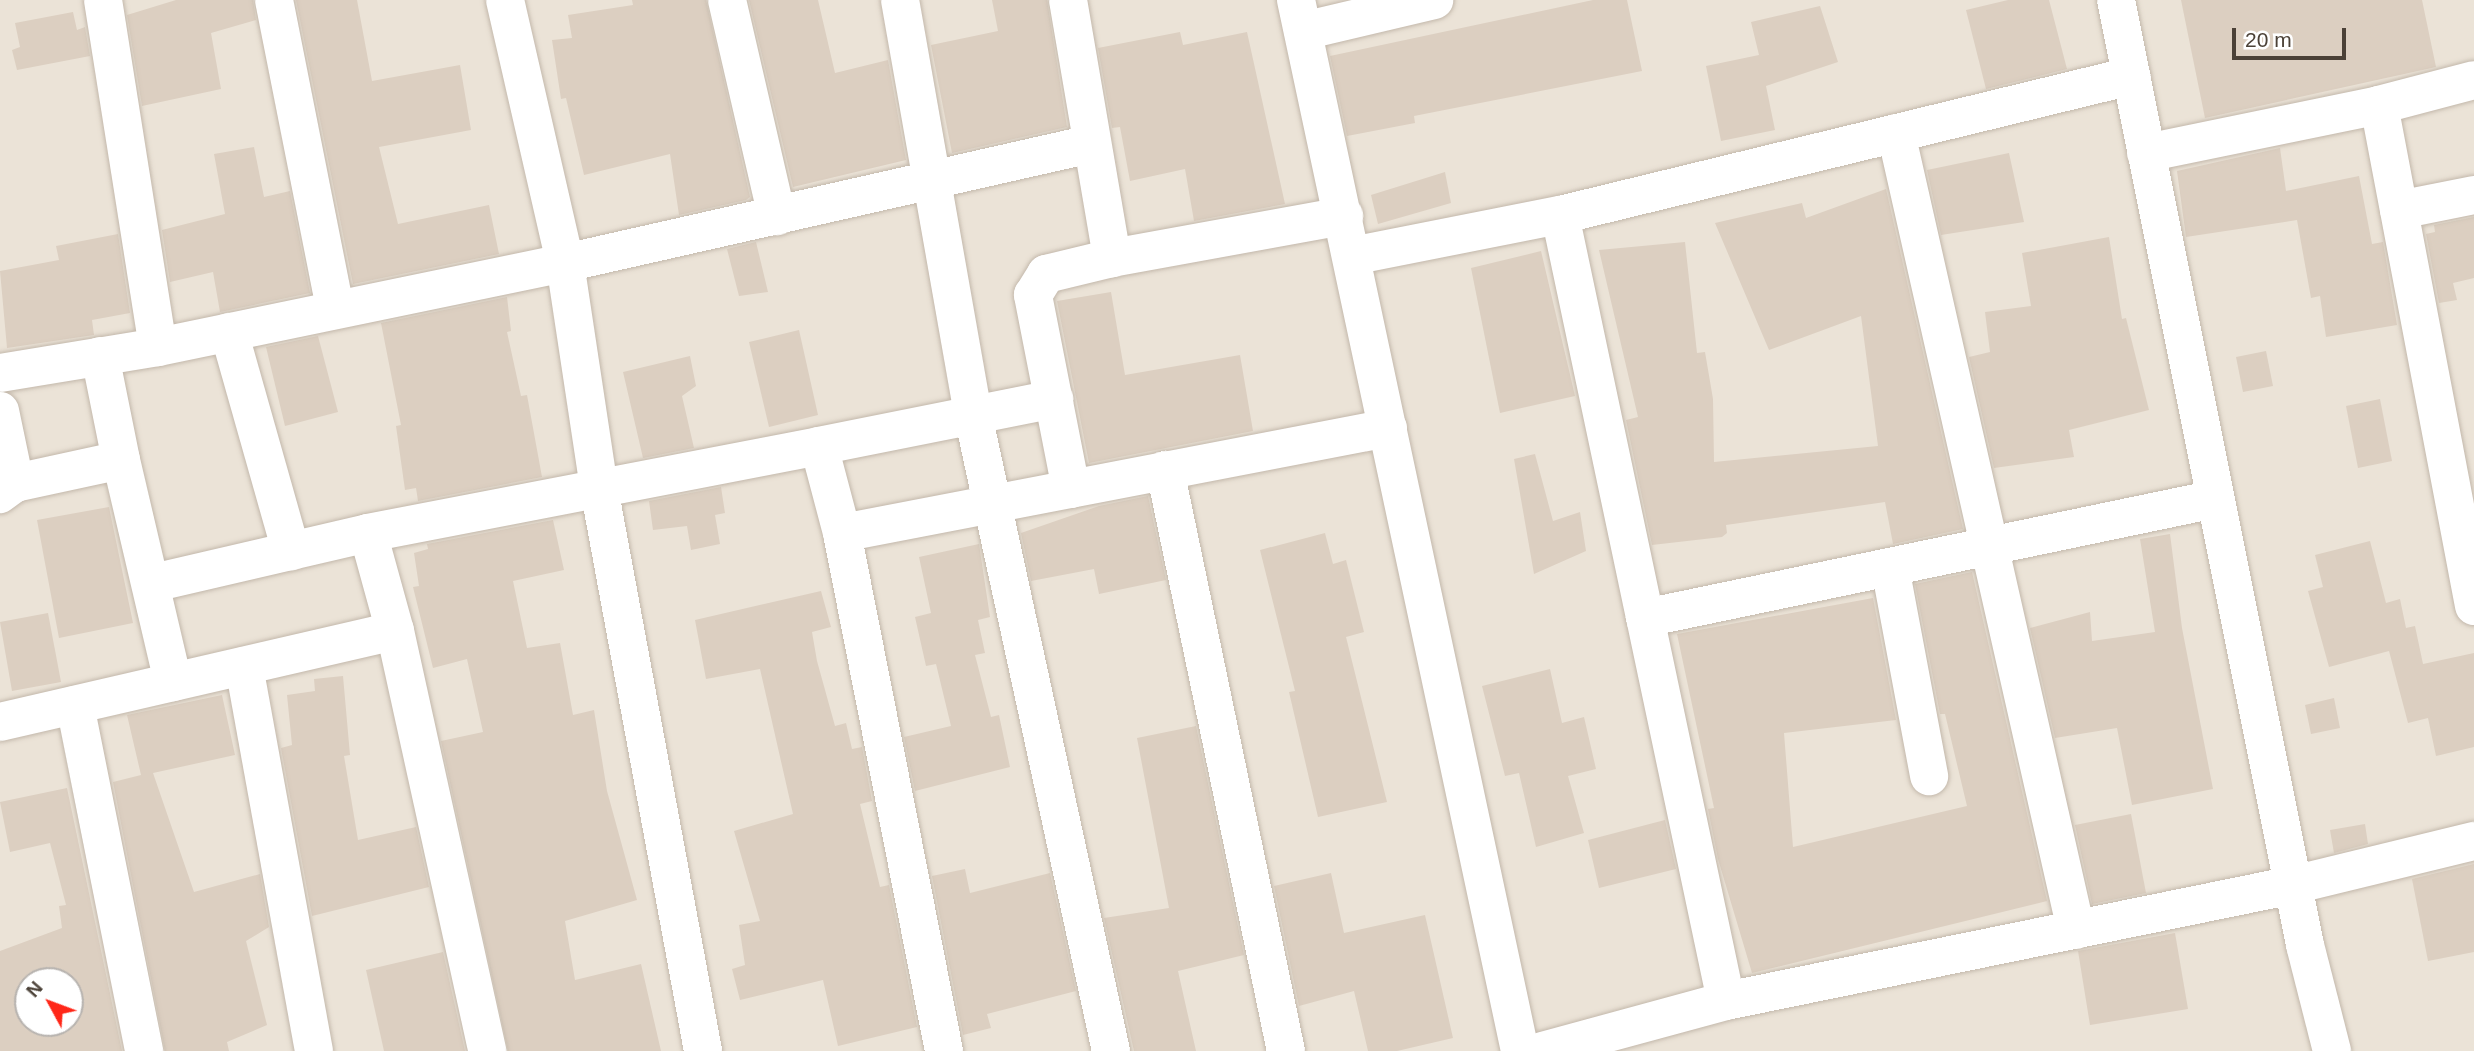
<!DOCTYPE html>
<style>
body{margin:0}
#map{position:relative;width:2474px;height:1051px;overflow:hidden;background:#f6f1ea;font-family:Helvetica,sans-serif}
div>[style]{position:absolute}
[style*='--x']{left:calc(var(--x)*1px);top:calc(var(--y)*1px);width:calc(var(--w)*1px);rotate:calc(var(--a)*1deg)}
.residential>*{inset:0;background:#ebe3d7}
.building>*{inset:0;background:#dccfc1}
.roads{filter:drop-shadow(0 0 2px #c3b8ab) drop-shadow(0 0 2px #c3b8ab)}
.minor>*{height:38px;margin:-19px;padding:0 19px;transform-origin:19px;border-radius:19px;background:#fff}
span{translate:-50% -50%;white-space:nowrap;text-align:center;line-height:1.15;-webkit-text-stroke:7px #fff;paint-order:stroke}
.north{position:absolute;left:14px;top:967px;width:70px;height:70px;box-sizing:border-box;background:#fff;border:2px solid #b7b3af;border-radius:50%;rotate:311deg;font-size:19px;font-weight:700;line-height:28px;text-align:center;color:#4b4137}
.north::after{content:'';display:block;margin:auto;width:24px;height:32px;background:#ff2718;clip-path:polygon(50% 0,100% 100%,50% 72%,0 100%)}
.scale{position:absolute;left:2232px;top:28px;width:114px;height:32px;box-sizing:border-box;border:4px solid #4b4137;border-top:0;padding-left:9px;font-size:21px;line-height:24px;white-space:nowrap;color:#4b4137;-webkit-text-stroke:5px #fff;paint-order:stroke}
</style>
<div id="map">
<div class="residential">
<i style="clip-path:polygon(evenodd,0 0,2474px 0,2474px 1051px,0 1051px,0 0,28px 981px,70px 981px,70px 1023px,28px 1023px,28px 981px)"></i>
</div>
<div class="building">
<i style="clip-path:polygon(176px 0,253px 0,256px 20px,211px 33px,221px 89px,142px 106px,127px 15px)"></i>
<i style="clip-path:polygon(296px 0,357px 0,372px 81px,460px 65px,471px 130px,379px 147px,398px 224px,489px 205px,499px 254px,353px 284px)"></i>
<i style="clip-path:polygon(632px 0,706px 0,750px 197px,746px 200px,679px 215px,670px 154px,584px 175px,566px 98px,561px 99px,552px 40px,572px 38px,568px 15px,633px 5px)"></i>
<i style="clip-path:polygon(749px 0,818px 0,835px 73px,888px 60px,906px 160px,793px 187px)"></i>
<i style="clip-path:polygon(992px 0,1047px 0,1067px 127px,952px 153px,931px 45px,998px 31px)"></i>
<i style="clip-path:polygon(1593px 0,1627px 0,1642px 71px,1414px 116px,1415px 123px,1347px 136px,1330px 56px)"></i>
<i style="clip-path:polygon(2008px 0,2049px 0,2067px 69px,1986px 89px,1966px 10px)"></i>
<i style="clip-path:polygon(2181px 0,2422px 0,2436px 67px,2205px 118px)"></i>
<i style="clip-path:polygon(1820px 6px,1838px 62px,1766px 86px,1775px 130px,1721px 141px,1706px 66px,1759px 55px,1751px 22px)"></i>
<i style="clip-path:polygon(73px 12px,77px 30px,85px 27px,90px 56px,17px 70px,12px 50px,20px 47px,15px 23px)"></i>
<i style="clip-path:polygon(1180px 32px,1183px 45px,1247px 32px,1285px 204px,1194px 221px,1185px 169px,1130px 181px,1120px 127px,1112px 128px,1098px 48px)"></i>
<i style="clip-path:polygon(254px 147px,264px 197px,290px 191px,310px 293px,220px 312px,213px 272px,170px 282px,162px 230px,225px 214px,214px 154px)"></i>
<i style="clip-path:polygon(2280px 148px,2286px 191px,2359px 176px,2372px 244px,2383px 242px,2397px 325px,2326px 337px,2320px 296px,2311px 298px,2297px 220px,2186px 237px,2177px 171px)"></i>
<i style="clip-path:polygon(2009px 153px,2024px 222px,1941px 235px,1927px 170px)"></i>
<i style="clip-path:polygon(1445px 172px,1451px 203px,1378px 224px,1371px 195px)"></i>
<i style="clip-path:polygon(1886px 189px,1963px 529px,1893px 544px,1885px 502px,1726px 525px,1727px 533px,1722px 537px,1652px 545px,1626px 420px,1638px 417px,1599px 250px,1685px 242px,1697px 353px,1705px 352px,1713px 399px,1714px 462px,1878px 446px,1861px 316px,1769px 350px,1715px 223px,1802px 203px,1806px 218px)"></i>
<i style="clip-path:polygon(2474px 217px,2474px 278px,2453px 283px,2457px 300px,2439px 303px,2426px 234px,2435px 232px,2434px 225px)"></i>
<i style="clip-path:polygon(118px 234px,130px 313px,92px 320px,94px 335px,7px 348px,0 271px,59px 260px,56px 246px)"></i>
<i style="clip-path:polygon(2109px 237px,2122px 319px,2126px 318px,2149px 410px,2069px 430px,2074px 457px,1994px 468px,1969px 357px,1990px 352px,1985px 312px,2031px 306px,2022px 253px)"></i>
<i style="clip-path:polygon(756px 242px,768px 292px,739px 296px,727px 249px)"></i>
<i style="clip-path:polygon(1541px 251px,1575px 396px,1500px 413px,1471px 268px)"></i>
<i style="clip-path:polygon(1111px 292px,1125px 375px,1240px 355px,1253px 431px,1089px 463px,1057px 301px)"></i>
<i style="clip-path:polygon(507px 297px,511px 331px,507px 332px,521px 396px,527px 395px,542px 477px,418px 501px,416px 488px,405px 490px,396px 426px,401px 425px,381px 323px)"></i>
<i style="clip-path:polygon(799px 330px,818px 415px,769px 427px,749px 342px)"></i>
<i style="clip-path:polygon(318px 336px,338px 412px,285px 426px,266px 347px)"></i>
<i style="clip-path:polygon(2266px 351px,2273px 386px,2243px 392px,2236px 357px)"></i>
<i style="clip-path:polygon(690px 356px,696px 386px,682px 396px,694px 448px,643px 458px,623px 372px)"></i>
<i style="clip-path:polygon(2380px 399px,2392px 461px,2358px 468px,2346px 406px)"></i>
<i style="clip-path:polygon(1535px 454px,1553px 521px,1580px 512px,1586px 551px,1534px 574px,1514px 459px)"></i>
<i style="clip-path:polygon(721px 487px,725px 513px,715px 515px,720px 544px,691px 550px,687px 526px,653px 530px,649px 501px)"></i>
<i style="clip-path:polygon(1148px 496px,1166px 580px,1099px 594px,1094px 569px,1031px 581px,1021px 533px,1099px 506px)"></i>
<i style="clip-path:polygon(109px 507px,133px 623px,59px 638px,37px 520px)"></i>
<i style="clip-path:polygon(553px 520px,564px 570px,513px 581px,527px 648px,560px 643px,573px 715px,594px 710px,607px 791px,637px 900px,565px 921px,575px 980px,641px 964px,661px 1051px,508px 1051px,441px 741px,483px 732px,467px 659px,433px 668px,413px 587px,419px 586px,414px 553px,428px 549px,427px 544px)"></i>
<i style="clip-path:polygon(1325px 533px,1333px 564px,1346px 560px,1364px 632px,1346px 637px,1387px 802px,1318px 817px,1289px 692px,1295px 691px,1260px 550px)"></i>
<i style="clip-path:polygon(2170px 534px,2182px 628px,2213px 789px,2132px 805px,2117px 728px,2055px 738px,2030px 628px,2090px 612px,2092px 641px,2155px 632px,2140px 539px)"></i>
<i style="clip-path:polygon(2370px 541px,2386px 603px,2400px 599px,2406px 628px,2415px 626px,2423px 664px,2474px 653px,2474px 747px,2436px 756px,2428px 718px,2408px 723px,2389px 651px,2329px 667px,2308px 591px,2323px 587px,2315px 555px)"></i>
<i style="clip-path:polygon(979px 544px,990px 617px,978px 620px,985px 653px,975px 655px,991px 717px,999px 715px,1010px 767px,915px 791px,904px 737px,951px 726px,936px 664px,926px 666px,915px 617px,931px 613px,919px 557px)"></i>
<i style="clip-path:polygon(1972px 572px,2047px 901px,1752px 973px,1718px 859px,1708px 809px,1714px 808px,1677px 634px,1873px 598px,1896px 720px,1784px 733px,1793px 847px,1967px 806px,1945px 714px,1940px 714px,1915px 584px)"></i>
<i style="clip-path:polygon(821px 591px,831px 627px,812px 632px,817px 661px,835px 726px,846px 723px,852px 749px,862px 747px,872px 801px,860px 804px,880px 887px,889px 885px,917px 1027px,838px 1046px,823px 980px,740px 1000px,732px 969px,745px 965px,739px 925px,760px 921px,734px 831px,793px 814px,760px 669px,706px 679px,695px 620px)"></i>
<i style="clip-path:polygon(48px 613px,61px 682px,12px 691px,0 622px)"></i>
<i style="clip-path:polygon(1550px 669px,1562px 723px,1584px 717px,1596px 769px,1568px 776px,1584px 833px,1536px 847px,1519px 773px,1505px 776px,1482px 686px)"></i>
<i style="clip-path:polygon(343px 676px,350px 755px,344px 756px,358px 840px,416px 827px,429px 887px,312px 916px,281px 748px,292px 745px,287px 695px,315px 691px,314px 679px)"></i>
<i style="clip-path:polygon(222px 695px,235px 755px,153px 773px,194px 892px,260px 874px,269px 927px,246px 941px,267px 1025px,227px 1042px,229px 1051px,165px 1051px,113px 782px,141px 775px,127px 715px)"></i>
<i style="clip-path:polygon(2334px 698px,2340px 728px,2311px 734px,2305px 705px)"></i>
<i style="clip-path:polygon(1196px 726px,1244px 955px,1178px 971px,1196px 1051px,1134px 1051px,1104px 918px,1169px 908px,1137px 738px)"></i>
<i style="clip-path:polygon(evenodd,67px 788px,122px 1051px,0 1051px,0 951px,62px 928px,59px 906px,66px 905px,50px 843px,10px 852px,0 802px,67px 788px,28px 981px,70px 981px,70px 1023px,28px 1023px,28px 981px)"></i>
<i style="clip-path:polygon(2131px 814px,2146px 893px,2092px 904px,2075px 825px)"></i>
<i style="clip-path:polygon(1665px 820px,1676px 869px,1599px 888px,1588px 840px)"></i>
<i style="clip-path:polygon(2365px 824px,2368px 844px,2334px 853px,2330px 830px)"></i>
<i style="clip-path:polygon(2474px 864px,2474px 952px,2428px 961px,2412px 879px)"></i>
<i style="clip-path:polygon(965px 869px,970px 893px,1050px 873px,1076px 991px,987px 1014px,991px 1028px,963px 1035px,932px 876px)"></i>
<i style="clip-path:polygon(1331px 873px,1344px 933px,1425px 915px,1453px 1038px,1397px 1051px,1368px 1051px,1354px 991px,1299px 1006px,1274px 886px)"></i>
<i style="clip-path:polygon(2175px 933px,2188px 1009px,2090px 1025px,2078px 951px)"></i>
<i style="clip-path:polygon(443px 952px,465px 1051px,384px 1051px,366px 970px)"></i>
</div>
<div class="roads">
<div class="minor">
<i style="--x:103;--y:0;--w:351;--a:81"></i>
<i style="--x:274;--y:0;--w:314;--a:78.8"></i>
<i style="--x:505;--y:0;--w:270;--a:77.1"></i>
<i style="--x:565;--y:263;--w:228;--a:81.4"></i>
<i style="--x:599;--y:488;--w:573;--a:79.53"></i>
<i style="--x:727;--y:0;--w:222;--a:77"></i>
<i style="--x:900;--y:0;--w:421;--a:80"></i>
<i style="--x:973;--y:415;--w:651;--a:77.76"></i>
<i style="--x:1068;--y:0;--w:262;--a:80.3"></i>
<i style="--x:1296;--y:0;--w:1075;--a:77.97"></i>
<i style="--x:2116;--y:0;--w:964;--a:78.69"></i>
<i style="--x:2305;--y:945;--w:109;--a:75.7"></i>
<i style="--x:1303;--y:31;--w:135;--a:-13.3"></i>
<i style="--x:2379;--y:105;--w:98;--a:-14.7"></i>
<i style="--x:1896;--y:133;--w:817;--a:77.27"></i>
<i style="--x:2146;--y:153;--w:238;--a:-11.6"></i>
<i style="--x:2379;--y:105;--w:510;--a:79.26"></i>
<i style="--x:2399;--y:210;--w:76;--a:-11.3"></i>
<i style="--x:1560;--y:215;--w:803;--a:78.07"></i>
<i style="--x:1352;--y:256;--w:212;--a:-11.2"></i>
<i style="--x:1560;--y:215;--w:588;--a:-13.68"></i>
<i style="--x:229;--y:332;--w:228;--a:74.2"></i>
<i style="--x:0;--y:373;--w:160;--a:-9.3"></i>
<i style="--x:158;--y:347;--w:416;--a:-11.7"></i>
<i style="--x:565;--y:263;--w:539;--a:-12.75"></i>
<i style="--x:0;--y:411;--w:74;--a:78.2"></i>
<i style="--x:15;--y:483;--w:19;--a:144"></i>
<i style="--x:819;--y:446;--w:240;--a:-11.3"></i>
<i style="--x:121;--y:460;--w:228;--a:76.8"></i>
<i style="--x:1165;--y:470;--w:593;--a:78.24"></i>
<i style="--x:15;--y:483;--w:108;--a:-12.2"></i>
<i style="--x:121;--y:460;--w:106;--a:-101.4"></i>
<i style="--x:1071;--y:489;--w:198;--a:-101.1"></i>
<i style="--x:1033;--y:295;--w:25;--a:-58"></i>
<i style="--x:1046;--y:274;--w:68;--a:-13.6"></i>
<i style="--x:1112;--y:258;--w:236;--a:-10.3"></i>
<i style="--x:368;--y:533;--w:102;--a:74.6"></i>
<i style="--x:395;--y:631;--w:430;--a:77.6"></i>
<i style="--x:842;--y:533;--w:556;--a:-10.89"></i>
<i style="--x:1890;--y:567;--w:213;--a:79.4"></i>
<i style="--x:153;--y:583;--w:221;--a:-13.1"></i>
<i style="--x:368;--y:533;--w:459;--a:-10.9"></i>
<i style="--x:819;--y:446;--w:90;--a:75.2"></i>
<i style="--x:842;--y:533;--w:528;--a:78.86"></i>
<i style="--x:1645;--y:618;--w:582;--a:-11.79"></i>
<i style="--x:244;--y:666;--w:391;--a:79.7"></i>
<i style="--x:75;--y:705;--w:353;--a:78.7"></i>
<i style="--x:0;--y:722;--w:405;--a:-13"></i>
<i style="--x:1542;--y:1051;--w:191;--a:-15.2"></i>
<i style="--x:1726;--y:1001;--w:579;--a:-11.56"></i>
<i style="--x:2293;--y:885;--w:186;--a:-13.7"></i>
</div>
</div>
<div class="north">N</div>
<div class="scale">20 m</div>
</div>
